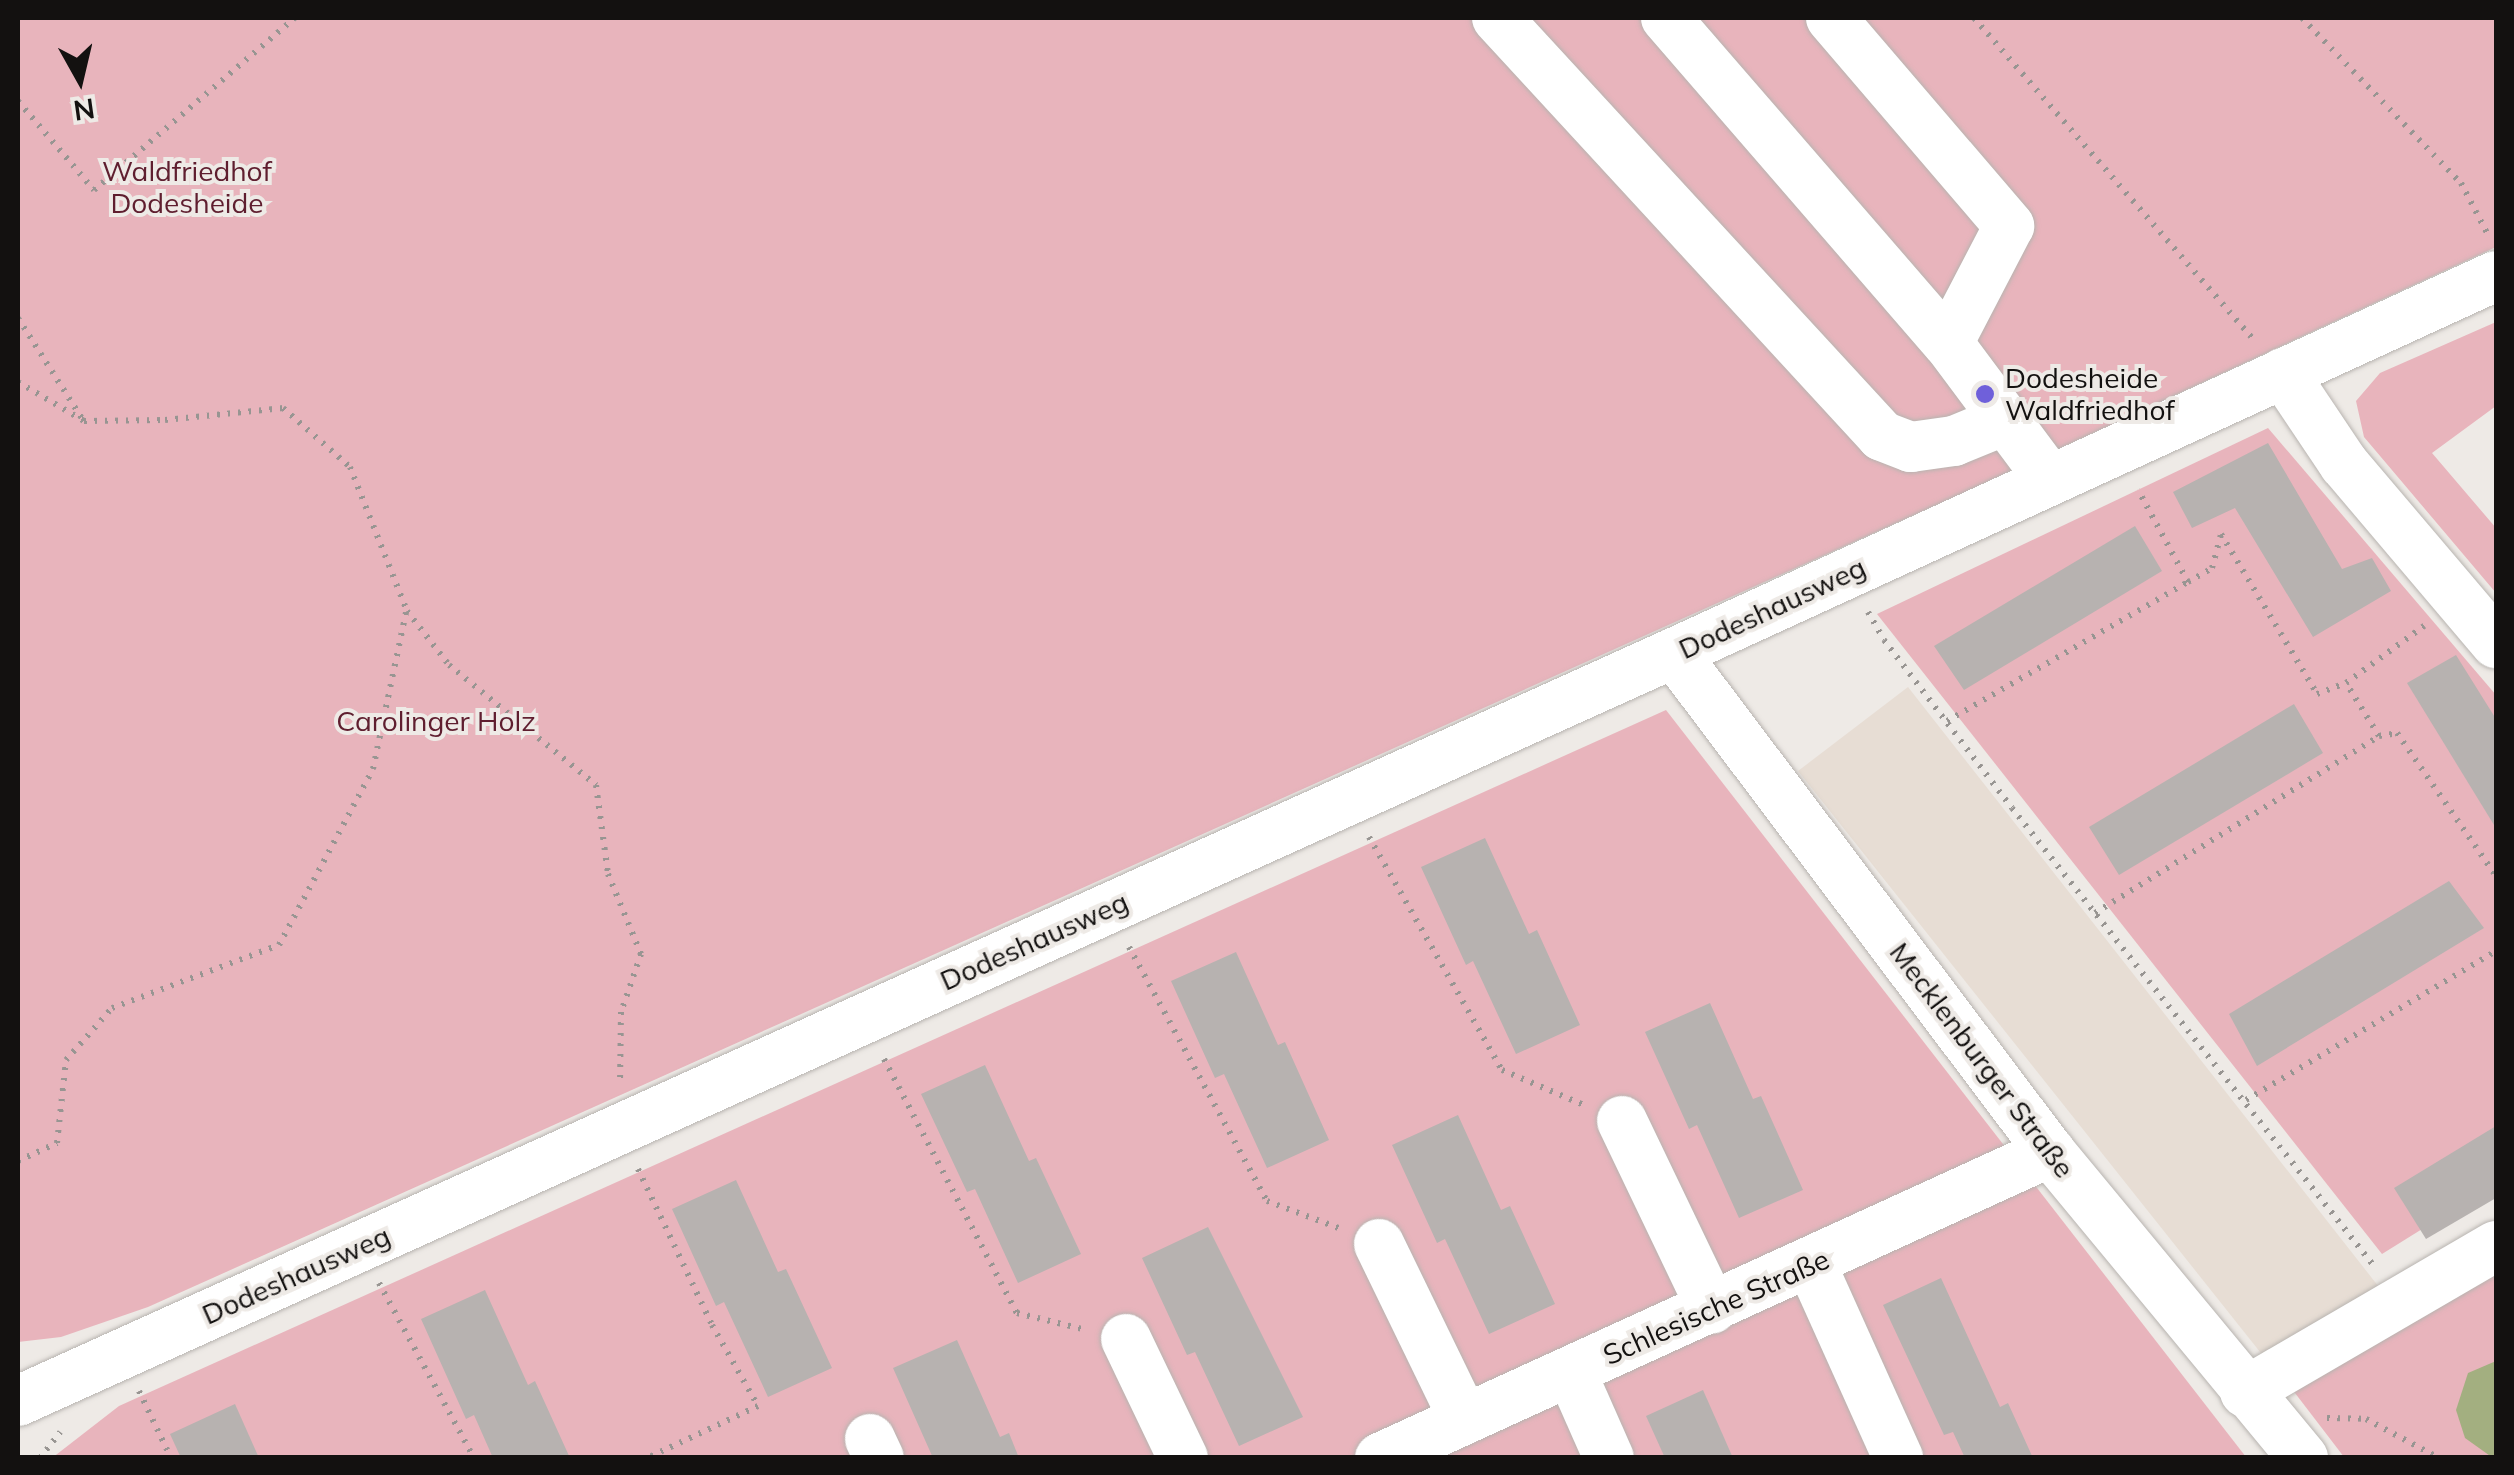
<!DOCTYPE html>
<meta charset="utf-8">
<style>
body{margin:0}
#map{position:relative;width:2514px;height:1475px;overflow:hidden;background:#eeeae6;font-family:Mulish,sans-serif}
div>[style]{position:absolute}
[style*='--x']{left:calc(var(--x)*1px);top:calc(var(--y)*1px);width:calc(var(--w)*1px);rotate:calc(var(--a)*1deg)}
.built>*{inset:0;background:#e7ddd4}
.green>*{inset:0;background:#e8b4bc}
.water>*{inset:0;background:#a3af80}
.building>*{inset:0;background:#b7b2b0}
.path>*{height:6px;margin-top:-3px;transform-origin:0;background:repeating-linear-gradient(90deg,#989592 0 2.5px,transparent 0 10.5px)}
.roads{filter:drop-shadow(0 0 2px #b8b4b0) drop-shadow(0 0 2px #b8b4b0)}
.minor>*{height:50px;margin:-25px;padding:0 25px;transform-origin:25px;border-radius:25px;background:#fff}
.dots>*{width:28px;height:28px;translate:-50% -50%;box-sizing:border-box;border:5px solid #eeeae6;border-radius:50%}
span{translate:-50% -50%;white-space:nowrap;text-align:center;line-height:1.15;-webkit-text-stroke:8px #eeeae6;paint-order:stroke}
.park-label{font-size:28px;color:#5f1e2f}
.poi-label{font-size:28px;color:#131110}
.left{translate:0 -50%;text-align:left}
.street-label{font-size:28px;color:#131110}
.frame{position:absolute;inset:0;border:20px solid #131110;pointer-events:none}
.north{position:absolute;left:30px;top:30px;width:100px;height:100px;-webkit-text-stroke:8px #eeeae6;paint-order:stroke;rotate:172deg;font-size:28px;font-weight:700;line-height:40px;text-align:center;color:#131110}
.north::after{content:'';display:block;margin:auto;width:35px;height:45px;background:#131110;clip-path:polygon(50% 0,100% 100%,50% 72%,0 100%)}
</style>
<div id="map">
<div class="built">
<i style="clip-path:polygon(1908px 687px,2386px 1296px,2268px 1362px,1798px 771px)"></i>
</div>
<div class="green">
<i style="clip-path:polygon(18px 18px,2496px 18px,2496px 247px,1954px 497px,148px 1307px,61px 1337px,18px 1342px)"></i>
<i style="clip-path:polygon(2496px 322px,2496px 406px,2432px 453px,2496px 528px,2496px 593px,2364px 437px,2356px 401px,2380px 373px)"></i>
<i style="clip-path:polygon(2268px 428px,2496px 695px,2496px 1183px,2382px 1254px,1877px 614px)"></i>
<i style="clip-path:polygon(1666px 710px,2246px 1457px,52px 1458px,119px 1406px)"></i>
<i style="clip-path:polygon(2496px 1262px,2496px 1457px,2344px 1457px,2285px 1380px)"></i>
</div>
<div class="water">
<i style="clip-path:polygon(2496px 1361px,2496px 1457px,2493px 1458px,2465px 1438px,2456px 1410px,2468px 1373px)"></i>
</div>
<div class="building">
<i style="clip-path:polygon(2268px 443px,2342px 569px,2372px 558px,2391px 591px,2313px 637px,2235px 508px,2192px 528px,2173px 492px)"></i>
<i style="clip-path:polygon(2135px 526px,2162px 571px,1964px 690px,1934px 646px)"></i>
<i style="clip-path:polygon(2456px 655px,2496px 719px,2494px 825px,2407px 683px)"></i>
<i style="clip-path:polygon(2294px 704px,2323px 753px,2119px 875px,2089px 827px)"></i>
<i style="clip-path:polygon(1485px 838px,1529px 934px,1537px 930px,1580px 1025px,1516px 1054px,1473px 961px,1466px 965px,1421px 867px)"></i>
<i style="clip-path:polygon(2449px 881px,2484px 928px,2257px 1066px,2229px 1014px)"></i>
<i style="clip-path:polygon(1236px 952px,1278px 1045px,1285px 1042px,1329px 1140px,1267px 1168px,1224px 1074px,1215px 1078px,1171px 981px)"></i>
<i style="clip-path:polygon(1710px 1003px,1753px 1099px,1761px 1096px,1803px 1190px,1739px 1218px,1697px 1125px,1689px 1129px,1645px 1032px)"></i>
<i style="clip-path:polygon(985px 1065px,1029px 1161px,1036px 1158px,1081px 1254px,1018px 1283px,975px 1189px,967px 1192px,921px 1094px)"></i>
<i style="clip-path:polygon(1458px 1115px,1501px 1210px,1510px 1206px,1555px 1304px,1489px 1334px,1445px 1239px,1437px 1243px,1392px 1145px)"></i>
<i style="clip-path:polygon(2496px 1126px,2496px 1198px,2426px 1239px,2394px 1188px)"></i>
<i style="clip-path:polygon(736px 1180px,778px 1272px,786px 1269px,832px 1368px,768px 1397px,724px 1302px,716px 1306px,672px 1209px)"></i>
<i style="clip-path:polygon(1208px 1227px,1303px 1417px,1239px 1446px,1195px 1352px,1187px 1355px,1142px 1258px)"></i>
<i style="clip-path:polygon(1941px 1278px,2000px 1407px,2008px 1403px,2033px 1458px,1965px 1458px,1953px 1432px,1944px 1435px,1883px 1305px)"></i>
<i style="clip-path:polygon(485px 1290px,528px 1385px,535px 1381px,570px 1458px,493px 1458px,474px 1415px,466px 1419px,421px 1319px)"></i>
<i style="clip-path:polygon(957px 1340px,1000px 1437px,1009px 1433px,1019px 1458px,933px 1458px,893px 1368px)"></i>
<i style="clip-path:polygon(1703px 1390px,1733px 1458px,1665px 1458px,1646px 1416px)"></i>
<i style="clip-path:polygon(235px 1404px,259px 1458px,181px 1458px,170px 1434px)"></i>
</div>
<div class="path">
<i style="--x:1974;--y:18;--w:428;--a:49"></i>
<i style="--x:2302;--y:18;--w:229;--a:46.1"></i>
<i style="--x:2461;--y:183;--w:56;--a:62.5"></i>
<i style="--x:18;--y:101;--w:117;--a:49.5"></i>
<i style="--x:94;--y:190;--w:265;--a:-40.6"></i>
<i style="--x:18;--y:318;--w:121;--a:57.5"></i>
<i style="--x:18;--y:382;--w:77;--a:30.6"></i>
<i style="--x:84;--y:421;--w:81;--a:-0.7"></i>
<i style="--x:165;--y:420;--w:119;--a:-5.8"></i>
<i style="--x:283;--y:408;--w:89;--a:41.4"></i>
<i style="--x:350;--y:467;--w:155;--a:68.4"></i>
<i style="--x:407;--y:611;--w:68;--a:52.1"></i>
<i style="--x:449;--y:665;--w:190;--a:39.2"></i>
<i style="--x:596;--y:785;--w:90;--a:82.3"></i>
<i style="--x:608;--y:874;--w:87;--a:67.6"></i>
<i style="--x:641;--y:954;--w:61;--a:109"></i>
<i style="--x:621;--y:1012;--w:70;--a:90.8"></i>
<i style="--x:2188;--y:582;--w:28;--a:-30"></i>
<i style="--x:2212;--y:568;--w:35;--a:-75"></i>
<i style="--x:2221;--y:534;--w:187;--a:59"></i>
<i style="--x:2317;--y:694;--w:31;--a:-21"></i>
<i style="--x:1868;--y:612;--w:32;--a:60"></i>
<i style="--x:1884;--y:640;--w:211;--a:52.7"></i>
<i style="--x:2012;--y:808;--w:584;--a:51.68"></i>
<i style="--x:1947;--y:721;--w:278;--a:-30"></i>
<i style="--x:2188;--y:582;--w:105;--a:-118.5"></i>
<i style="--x:2379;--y:736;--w:62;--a:-121.9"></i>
<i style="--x:2346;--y:683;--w:97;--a:-36.2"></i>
<i style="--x:1369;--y:837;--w:268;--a:60.3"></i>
<i style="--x:1502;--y:1070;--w:89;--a:23.1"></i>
<i style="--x:2095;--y:913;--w:335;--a:-31.9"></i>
<i style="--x:2379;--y:736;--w:18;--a:-9"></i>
<i style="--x:2397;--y:733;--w:174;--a:55.3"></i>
<i style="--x:1129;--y:947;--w:289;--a:61.5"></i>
<i style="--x:1267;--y:1201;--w:79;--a:20.7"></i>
<i style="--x:884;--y:1059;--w:287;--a:62.4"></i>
<i style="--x:1017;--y:1313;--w:71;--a:13.8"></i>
<i style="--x:2246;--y:1100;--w:291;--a:-30.8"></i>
<i style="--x:18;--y:1161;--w:43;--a:-24.8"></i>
<i style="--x:57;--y:1143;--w:83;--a:-83.8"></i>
<i style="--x:66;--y:1060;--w:69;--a:-48.5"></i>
<i style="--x:112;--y:1008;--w:178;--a:-20.7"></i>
<i style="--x:279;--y:945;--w:200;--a:-61.9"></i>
<i style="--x:373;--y:769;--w:160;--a:-78.1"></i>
<i style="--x:638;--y:1169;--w:173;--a:64.6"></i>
<i style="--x:712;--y:1325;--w:93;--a:60.4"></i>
<i style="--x:758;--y:1406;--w:123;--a:154.9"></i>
<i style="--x:379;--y:1283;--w:199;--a:61.5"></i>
<i style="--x:139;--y:1391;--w:74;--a:64.5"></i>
<i style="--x:2327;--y:1418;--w:39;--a:1"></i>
<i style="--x:2366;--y:1419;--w:83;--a:28.1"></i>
<i style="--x:40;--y:1458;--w:33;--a:-52"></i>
</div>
<div class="roads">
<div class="minor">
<i style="--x:1497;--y:18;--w:568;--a:47.35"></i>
<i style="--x:1882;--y:436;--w:31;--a:21"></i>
<i style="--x:1911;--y:447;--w:43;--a:-7.9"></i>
<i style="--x:1954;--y:441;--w:55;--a:-22.4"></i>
<i style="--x:1666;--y:18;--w:430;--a:49.1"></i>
<i style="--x:1948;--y:343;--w:171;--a:53.3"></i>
<i style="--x:1831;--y:18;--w:274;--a:49.4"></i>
<i style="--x:2009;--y:226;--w:132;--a:117.5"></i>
<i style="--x:2283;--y:373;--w:110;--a:56.2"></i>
<i style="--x:2344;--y:464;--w:235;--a:49.7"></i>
<i style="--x:1674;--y:653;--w:625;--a:53"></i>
<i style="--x:2050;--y:1152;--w:397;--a:50.4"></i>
<i style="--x:1622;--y:1121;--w:208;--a:64.4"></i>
<i style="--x:1379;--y:1244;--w:195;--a:64.1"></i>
<i style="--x:1811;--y:1264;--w:213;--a:65.8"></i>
<i style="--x:1126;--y:1339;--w:132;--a:64.4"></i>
<i style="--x:1571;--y:1372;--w:94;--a:66.2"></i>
<i style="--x:2245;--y:1392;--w:290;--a:-30.2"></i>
<i style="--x:18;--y:1401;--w:1817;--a:-24.31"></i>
<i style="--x:1674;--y:653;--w:904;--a:-24.64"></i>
<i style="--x:870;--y:1439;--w:21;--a:65"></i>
<i style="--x:1380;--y:1458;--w:737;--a:-24.55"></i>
</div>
</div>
<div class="dots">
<i style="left:1985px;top:394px;background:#6f60da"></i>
</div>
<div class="park-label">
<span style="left:187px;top:187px">Waldfriedhof<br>Dodesheide</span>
<span style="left:436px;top:721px">Carolinger Holz</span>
</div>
<div class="poi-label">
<span class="left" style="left:2005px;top:394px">Dodesheide<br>Waldfriedhof</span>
</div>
<div class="street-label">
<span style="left:1772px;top:608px;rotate:-25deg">Dodeshausweg</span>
<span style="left:1034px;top:941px;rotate:-24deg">Dodeshausweg</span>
<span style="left:1982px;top:1060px;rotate:53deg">Mecklenburger Straße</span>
<span style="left:296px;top:1275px;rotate:-24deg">Dodeshausweg</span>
<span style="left:1716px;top:1307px;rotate:-24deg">Schlesische Straße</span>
</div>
<div class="frame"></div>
<div class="north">N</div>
</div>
